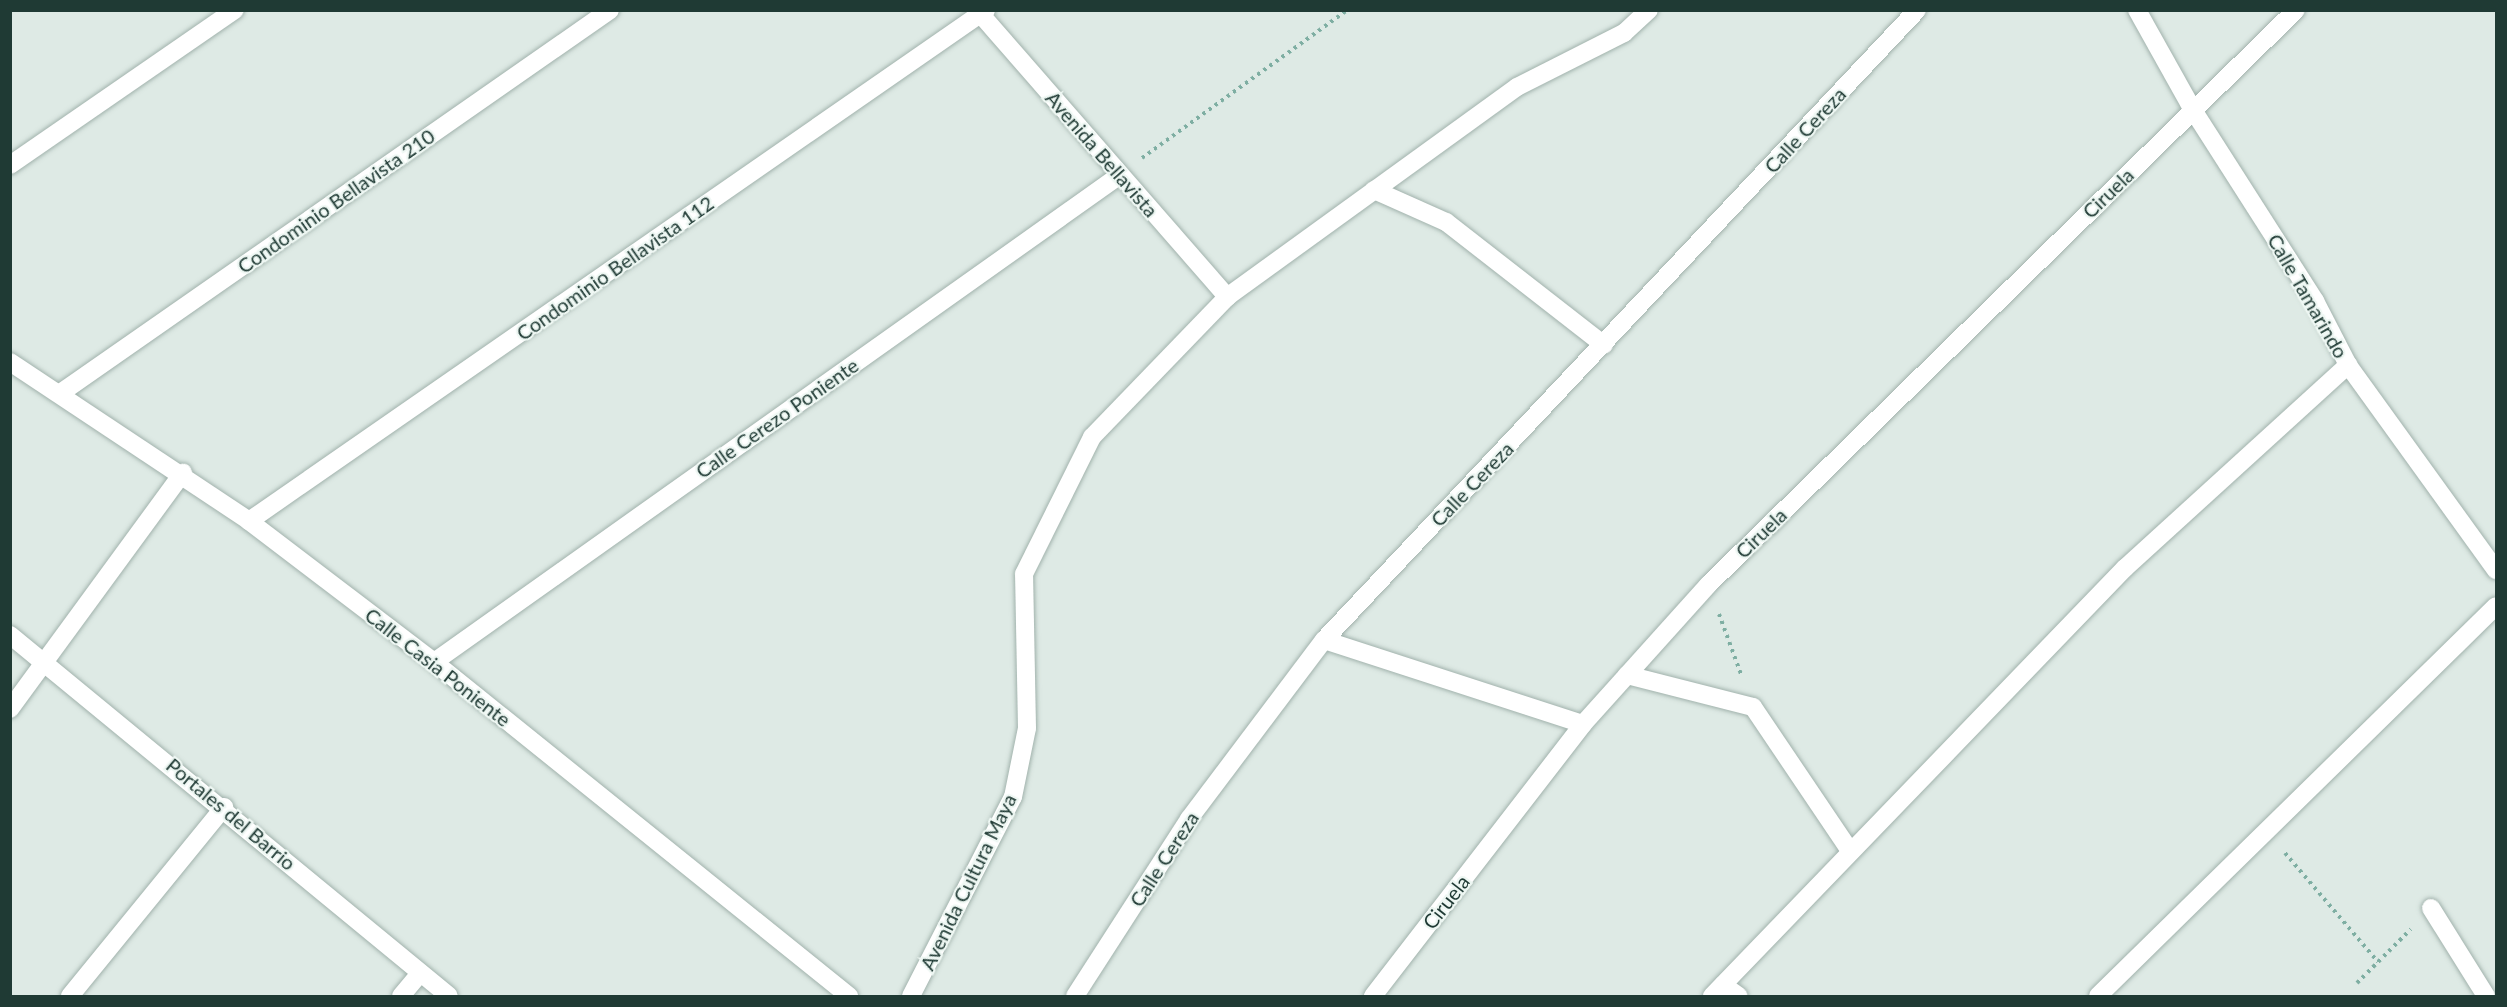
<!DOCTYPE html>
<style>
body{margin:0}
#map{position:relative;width:2507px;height:1007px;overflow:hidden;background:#deeae5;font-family:Lato,sans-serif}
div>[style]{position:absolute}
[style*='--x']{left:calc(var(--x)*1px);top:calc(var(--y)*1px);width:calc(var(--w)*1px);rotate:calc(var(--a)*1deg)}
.path>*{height:4px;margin-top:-2px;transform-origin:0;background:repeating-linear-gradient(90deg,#7eaea2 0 3px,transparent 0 7.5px)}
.roads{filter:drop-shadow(0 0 2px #a1b2ac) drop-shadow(0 0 2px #a1b2ac)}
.minor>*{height:18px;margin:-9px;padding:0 9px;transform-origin:9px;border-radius:9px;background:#fff}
span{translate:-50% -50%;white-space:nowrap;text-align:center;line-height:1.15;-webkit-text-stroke:4.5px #eef7f3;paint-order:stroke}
.street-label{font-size:20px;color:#1f3a34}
.frame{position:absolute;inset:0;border:12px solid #1f3a34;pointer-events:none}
</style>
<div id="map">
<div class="path">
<i style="--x:1142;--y:158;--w:253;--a:-35.8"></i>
<i style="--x:1719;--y:614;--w:64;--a:69.9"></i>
<i style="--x:2285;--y:853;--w:143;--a:49.5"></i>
<i style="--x:2357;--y:983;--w:76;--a:-45"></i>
</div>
<div class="roads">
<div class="minor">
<i style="--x:977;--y:10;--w:381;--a:48.9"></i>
<i style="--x:2137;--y:10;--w:115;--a:60.8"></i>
<i style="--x:2193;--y:110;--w:227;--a:57.4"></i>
<i style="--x:2315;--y:301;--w:72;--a:62.7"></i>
<i style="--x:2348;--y:365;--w:253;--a:54.2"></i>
<i style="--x:10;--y:165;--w:273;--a:-34.6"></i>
<i style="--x:1374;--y:190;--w:79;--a:24"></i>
<i style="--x:1446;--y:222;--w:200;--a:37.9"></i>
<i style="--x:10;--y:362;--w:287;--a:33.6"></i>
<i style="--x:249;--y:521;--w:233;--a:37.3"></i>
<i style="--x:434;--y:662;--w:533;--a:38.83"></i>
<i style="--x:62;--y:392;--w:668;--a:-34.88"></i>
<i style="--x:249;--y:521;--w:897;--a:-34.74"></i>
<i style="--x:10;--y:635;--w:568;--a:39.43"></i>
<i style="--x:1324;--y:640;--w:272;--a:18"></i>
<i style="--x:434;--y:662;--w:841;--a:-35.37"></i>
<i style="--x:1627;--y:675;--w:130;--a:14.3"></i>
<i style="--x:1753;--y:707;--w:174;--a:56"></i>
<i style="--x:10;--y:709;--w:293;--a:-53.8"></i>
<i style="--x:2431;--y:908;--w:104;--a:58"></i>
<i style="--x:1723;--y:985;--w:19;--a:35"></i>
<i style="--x:70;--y:996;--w:244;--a:-50.8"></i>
<i style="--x:401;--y:996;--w:30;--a:-50"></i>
<i style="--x:911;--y:996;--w:224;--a:-62.9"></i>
<i style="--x:1013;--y:797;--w:70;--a:-78.5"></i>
<i style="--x:1027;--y:728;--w:154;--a:-91.1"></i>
<i style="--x:1024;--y:574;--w:153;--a:-63.6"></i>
<i style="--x:1092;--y:437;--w:194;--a:-46"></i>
<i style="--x:1227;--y:297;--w:358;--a:-35.9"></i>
<i style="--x:1517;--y:87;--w:120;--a:-26.8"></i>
<i style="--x:1624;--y:33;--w:34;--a:-43"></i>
<i style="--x:1075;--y:996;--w:211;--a:-57.2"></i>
<i style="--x:1189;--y:819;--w:224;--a:-53"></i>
<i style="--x:1324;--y:640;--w:865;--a:-46.73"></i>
<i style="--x:1373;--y:996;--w:344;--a:-52.3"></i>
<i style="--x:1583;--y:724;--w:187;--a:-48"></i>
<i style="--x:1708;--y:585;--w:822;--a:-44.36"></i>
<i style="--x:1712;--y:996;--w:595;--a:-46.02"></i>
<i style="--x:2125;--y:568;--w:302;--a:-42.3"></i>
<i style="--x:2098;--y:996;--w:557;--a:-44.42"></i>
</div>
</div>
<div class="street-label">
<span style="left:1805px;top:130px;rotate:-47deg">Calle Cereza</span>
<span style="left:1102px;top:154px;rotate:49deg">Avenida Bellavista</span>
<span style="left:2108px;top:193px;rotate:-44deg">Ciruela</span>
<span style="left:336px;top:201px;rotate:-35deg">Condominio Bellavista 210</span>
<span style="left:615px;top:268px;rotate:-35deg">Condominio Bellavista 112</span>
<span style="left:2308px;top:296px;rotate:60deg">Calle Tamarindo</span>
<span style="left:777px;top:418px;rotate:-35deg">Calle Cerezo Poniente</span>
<span style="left:1472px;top:484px;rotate:-46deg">Calle Cereza</span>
<span style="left:1761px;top:533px;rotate:-44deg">Ciruela</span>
<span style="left:438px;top:667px;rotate:38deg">Calle Casia Poniente</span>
<span style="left:231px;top:814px;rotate:40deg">Portales del Barrio</span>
<span style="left:1164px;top:859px;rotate:-57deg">Calle Cereza</span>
<span style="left:968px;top:882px;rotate:-64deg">Avenida Cultura Maya</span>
<span style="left:1446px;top:902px;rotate:-52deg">Ciruela</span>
</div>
<div class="frame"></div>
</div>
